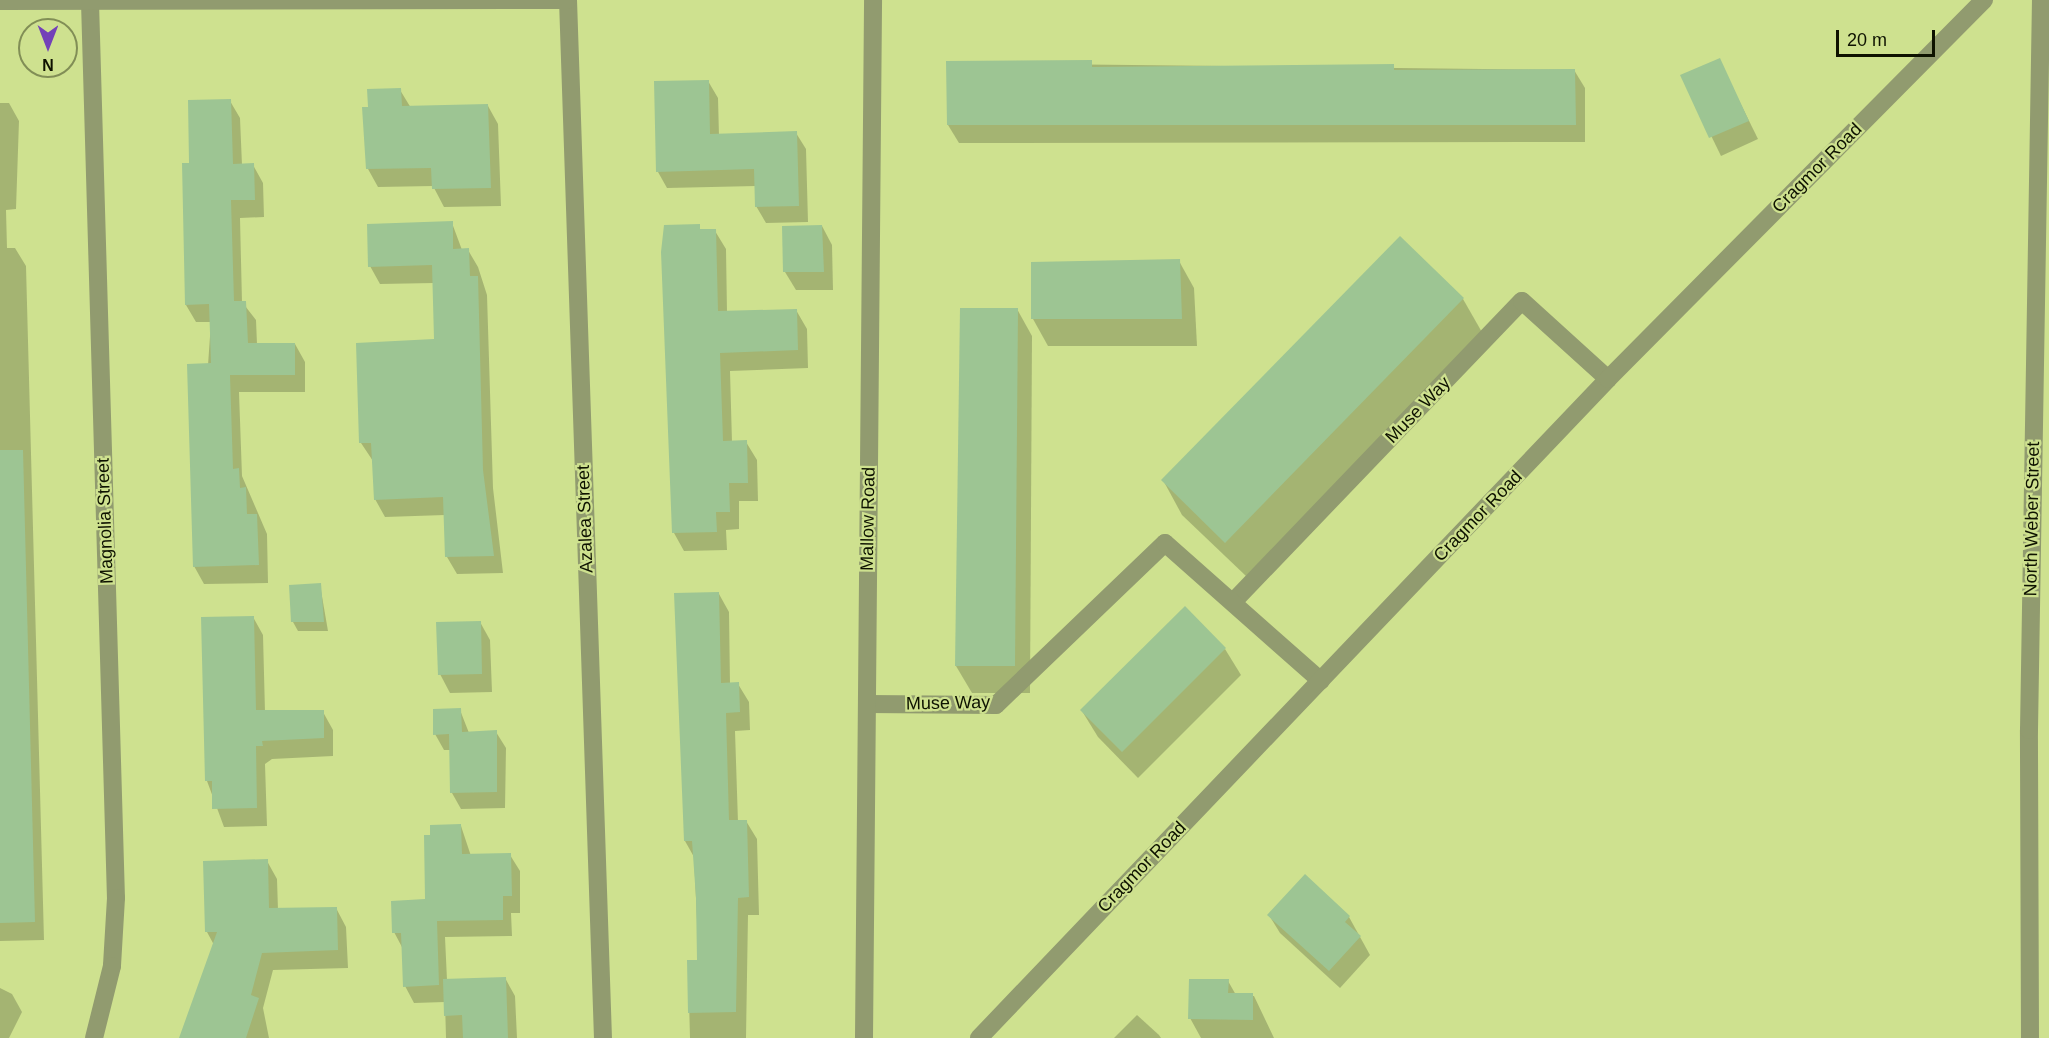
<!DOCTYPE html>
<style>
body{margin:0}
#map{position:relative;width:2049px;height:1038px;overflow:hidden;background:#cee18f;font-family:Helvetica,sans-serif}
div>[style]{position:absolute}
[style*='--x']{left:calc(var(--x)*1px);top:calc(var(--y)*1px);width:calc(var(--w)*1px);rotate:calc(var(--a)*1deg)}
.shadow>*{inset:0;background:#0003}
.building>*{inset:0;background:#9dc593}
.minor>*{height:18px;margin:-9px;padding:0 9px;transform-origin:9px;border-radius:9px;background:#919b6f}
.tertiary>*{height:18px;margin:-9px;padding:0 9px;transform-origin:9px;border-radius:9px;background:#919b6f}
span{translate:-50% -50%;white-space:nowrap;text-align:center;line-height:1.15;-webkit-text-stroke:4.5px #cee18f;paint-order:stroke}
.street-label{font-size:18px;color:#0e1200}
.north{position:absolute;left:18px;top:18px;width:60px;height:60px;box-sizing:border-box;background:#cee18f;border:2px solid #818e56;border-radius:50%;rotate:180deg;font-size:16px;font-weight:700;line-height:24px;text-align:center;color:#0e1200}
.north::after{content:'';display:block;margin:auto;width:21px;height:27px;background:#7341b8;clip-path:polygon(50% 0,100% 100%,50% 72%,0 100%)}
.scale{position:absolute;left:1836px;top:30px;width:99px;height:27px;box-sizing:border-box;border:3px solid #0e1200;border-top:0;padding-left:8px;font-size:18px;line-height:21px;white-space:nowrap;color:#0e1200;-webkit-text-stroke:4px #cee18f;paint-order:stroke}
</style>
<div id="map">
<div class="shadow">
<i style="clip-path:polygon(1719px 60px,1758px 139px,1721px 156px,1682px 76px)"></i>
<i style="clip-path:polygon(948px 63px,1574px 70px,1585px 88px,1585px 142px,959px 143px,948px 125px)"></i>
<i style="clip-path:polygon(708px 81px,718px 98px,719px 136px,796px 133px,806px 149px,808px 222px,766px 223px,756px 206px,756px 186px,667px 188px,658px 172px)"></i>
<i style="clip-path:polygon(400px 90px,411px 108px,488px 106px,498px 124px,501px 206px,444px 207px,433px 186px,378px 187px,368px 169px,364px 109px)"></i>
<i style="clip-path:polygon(230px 101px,240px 118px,242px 165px,253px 165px,263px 183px,264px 217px,240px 218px,242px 302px,256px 320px,257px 344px,295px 344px,305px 362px,305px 392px,239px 392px,242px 476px,267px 534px,268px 583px,204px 584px,194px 566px,211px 322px,196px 322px,186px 305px,191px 165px)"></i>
<i style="clip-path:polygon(0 103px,9px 103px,19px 121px,16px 209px,6px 210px,7px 248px,15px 248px,26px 266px,44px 940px,0 941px)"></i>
<i style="clip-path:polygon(452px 223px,462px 250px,468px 250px,478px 267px,487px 295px,493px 488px,503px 573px,457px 574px,447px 557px,445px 515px,385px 517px,375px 499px,373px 461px,361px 443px,357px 345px,435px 341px,434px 283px,380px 284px,370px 266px)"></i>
<i style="clip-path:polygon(822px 226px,832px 245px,833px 290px,796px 290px,785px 272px)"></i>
<i style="clip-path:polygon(715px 231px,726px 249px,727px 312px,796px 310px,807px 329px,808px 368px,730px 371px,732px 442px,746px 442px,757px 460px,758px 501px,739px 501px,739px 529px,726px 530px,727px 550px,684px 551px,674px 533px)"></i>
<i style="clip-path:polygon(1400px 239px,1463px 299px,1483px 334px,1246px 576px,1182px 515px,1163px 480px)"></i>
<i style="clip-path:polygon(1179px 261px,1194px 288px,1197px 346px,1048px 346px,1033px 319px,1033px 263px)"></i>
<i style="clip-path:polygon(1017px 309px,1032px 336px,1030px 693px,972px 693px,956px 666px)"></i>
<i style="clip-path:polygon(320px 585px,328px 631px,298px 631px,293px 622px)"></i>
<i style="clip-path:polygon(719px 594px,729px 612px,730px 684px,738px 684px,749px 702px,750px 730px,735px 731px,738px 822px,746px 821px,757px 839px,759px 915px,748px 915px,746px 1038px,690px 1038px,688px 962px,699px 961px,694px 857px,685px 841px,676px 595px)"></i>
<i style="clip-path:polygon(253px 617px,263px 635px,265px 712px,323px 712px,333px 730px,333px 756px,272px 759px,265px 764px,267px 826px,224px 827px,207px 781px)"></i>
<i style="clip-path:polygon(480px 622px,490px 640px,492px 692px,450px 693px,440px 674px)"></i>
<i style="clip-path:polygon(1225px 649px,1241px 675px,1138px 778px,1098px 737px,1082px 711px)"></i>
<i style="clip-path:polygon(460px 710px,469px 733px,496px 732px,506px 748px,505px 808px,461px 809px,452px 793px,451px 750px,444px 750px,435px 734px)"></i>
<i style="clip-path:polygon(461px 826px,471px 856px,510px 855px,520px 871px,520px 913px,511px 913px,512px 936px,445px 937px,447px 980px,505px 978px,515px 996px,517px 1038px,446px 1038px,445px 1002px,414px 1003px,405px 986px,403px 949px,394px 932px,426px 901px)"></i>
<i style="clip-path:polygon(267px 861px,277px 879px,278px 910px,336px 908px,346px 927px,348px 968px,273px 970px,263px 1008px,269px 1038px,181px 1038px,214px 945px,207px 932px)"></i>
<i style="clip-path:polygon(1269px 915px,1349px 917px,1370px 955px,1340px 988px,1280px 933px)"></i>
<i style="clip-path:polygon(1228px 981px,1236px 995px,1254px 996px,1274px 1038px,1201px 1038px,1190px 1018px)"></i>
<i style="clip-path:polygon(0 988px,12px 994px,22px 1012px,9px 1038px,0 1038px)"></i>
<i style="clip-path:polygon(1137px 1015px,1159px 1035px,1161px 1038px,1114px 1038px)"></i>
</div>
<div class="building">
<i style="clip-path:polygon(1720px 58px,1749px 121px,1709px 138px,1680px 75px)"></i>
<i style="clip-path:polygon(1092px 60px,1092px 67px,1394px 64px,1394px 70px,1575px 69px,1576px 125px,947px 125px,946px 61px)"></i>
<i style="clip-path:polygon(709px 80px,710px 134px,797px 131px,799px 206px,755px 207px,754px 169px,656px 172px,654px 81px)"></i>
<i style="clip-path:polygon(401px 88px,402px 106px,488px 104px,491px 188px,432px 189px,431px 168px,366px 169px,362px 107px,368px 107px,367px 89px)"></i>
<i style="clip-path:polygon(231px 99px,233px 164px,254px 163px,255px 200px,231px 200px,234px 301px,246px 301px,248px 343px,295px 343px,295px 375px,230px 375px,233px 469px,239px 468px,240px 488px,246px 487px,247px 514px,257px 514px,259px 565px,193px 567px,187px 364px,211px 363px,209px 304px,185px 305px,182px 163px,189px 163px,188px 100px)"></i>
<i style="clip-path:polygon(453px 221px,453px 249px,469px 248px,470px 276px,478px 276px,483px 470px,494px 556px,445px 557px,443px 497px,374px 500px,371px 443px,359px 443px,356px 343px,434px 339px,432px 265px,368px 267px,367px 224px)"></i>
<i style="clip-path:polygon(700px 224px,700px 229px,716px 229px,718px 311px,797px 309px,798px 350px,720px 353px,723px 441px,747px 440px,748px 483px,729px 483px,730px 512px,716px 512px,717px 532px,672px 533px,661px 252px,664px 225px)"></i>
<i style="clip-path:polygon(822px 225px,824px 272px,783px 272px,782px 226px)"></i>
<i style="clip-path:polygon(1400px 236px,1464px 298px,1225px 543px,1161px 480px)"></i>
<i style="clip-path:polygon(1180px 259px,1182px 319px,1031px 319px,1031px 262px)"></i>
<i style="clip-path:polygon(960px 308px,1018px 308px,1015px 666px,955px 666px)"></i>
<i style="clip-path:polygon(0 450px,23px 450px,35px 922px,0 923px)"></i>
<i style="clip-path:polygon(321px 583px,324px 622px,291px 622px,289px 585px)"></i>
<i style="clip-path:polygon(719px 592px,721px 683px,739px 682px,740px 712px,726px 713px,729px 820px,747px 820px,749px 897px,738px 898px,736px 1012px,688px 1013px,687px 960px,697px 960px,696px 898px,692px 841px,684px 841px,674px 593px)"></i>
<i style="clip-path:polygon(1185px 606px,1226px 648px,1122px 752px,1080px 710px)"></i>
<i style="clip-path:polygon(254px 616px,256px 710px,324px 710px,324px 738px,262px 741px,263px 746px,256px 746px,257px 808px,212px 809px,212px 781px,205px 781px,201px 617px)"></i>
<i style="clip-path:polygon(481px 621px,482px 674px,438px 675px,436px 622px)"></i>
<i style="clip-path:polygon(461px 708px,462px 732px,497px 730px,497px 792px,450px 793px,449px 734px,433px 735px,433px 709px)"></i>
<i style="clip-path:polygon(461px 824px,462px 854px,511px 853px,512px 896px,503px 896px,503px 920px,437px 921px,439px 985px,403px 987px,401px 933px,392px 933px,391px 901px,425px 899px,424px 835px,430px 835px,430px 825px)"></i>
<i style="clip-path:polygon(268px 859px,269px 908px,337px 907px,338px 950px,262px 953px,251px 995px,259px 998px,246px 1038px,179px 1038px,217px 932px,205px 932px,203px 861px)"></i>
<i style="clip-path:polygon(1305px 874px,1350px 916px,1345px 922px,1361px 936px,1329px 971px,1267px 915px)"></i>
<i style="clip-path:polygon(506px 977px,508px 1038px,463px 1038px,462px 1015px,444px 1016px,443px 979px)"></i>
<i style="clip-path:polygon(1189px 979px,1229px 979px,1228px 993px,1253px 993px,1253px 1020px,1188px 1019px)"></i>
</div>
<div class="minor">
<i style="--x:568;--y:0;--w:1039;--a:88.07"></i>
<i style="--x:90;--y:2;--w:896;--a:88.34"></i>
<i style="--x:116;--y:898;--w:68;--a:93.4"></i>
<i style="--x:112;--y:966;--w:74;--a:104"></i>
<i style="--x:1233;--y:602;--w:417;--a:-46.2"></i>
<i style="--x:1522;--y:301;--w:116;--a:42.2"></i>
<i style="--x:867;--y:704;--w:129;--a:0.4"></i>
<i style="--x:996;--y:705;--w:234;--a:-43.8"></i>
<i style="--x:1165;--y:543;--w:208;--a:41.5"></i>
<i style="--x:864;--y:1038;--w:1038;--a:-89.5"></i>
<i style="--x:979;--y:1038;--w:911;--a:-46.33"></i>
<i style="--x:1608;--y:379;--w:534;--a:-45.23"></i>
<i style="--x:2030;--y:1038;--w:308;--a:-90.2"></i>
<i style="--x:2029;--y:730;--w:730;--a:-89.06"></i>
</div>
<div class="tertiary">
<i style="--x:0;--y:1;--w:568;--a:-0.1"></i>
</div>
<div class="street-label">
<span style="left:1817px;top:168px;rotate:-45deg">Cragmor Road</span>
<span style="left:1418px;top:410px;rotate:-46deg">Muse Way</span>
<span style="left:1478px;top:516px;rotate:-46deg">Cragmor Road</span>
<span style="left:585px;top:519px;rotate:-92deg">Azalea Street</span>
<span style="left:868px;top:519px;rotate:-89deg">Mallow Road</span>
<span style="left:2032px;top:519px;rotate:-89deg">North Weber Street</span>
<span style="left:105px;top:521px;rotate:-92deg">Magnolia Street</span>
<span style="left:948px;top:703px;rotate:-1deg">Muse Way</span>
<span style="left:1142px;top:867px;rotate:-46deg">Cragmor Road</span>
</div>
<div class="north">N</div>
<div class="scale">20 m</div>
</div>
